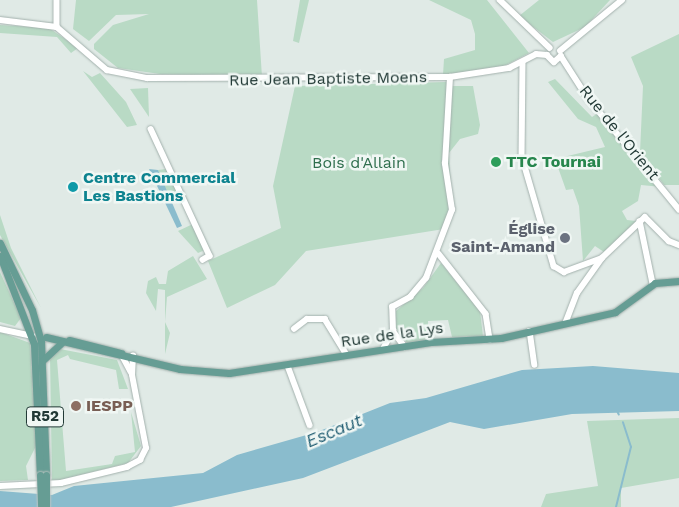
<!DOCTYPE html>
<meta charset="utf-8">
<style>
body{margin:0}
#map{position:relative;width:679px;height:507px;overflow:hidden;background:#e0eae6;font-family:"Work Sans",sans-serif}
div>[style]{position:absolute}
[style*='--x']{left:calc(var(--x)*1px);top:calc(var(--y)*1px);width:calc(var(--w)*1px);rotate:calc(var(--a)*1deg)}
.green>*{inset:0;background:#b9dac5}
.water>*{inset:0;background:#8abccd}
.stream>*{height:2px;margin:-1px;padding:0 1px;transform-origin:1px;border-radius:1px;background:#8abccd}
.roads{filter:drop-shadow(0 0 1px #a3b1ad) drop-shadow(0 0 1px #a3b1ad)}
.minor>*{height:5.5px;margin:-2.75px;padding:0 2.75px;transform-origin:2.75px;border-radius:2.75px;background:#fff}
.major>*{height:7px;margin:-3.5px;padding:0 3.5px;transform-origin:3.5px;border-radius:3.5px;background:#669d94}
.bridges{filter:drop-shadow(0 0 1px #bcc4c2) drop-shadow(0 0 1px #bcc4c2)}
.major-bridge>*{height:7px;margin:-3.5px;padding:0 3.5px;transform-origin:3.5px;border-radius:3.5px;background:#669d94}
.dots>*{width:14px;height:14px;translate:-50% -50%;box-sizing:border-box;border:2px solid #f0f7f4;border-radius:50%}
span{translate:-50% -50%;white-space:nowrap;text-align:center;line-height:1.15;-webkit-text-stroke:5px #f0f7f4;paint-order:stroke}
.shield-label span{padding:1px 4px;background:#f0f7f4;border:1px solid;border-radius:4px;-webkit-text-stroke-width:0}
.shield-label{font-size:15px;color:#213935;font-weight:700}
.street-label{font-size:16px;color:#213935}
.leisure-label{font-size:16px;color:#27864d;font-weight:700}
.left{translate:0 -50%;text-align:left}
.park-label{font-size:16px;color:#2e6e4d}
.culture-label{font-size:16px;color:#0d838f;font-weight:700}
.worship-label{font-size:16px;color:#5b616d;font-weight:700}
.right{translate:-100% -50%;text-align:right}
.education-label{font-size:16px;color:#785e54;font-weight:700}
.water-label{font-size:18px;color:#1f5c71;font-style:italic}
</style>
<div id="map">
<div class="green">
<i style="clip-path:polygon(76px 0,257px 0,262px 77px,160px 74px,118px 68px,94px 49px,94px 44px,113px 25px,149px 14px,116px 15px,89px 41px,73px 29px)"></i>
<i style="clip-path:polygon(300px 0,309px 0,299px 43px,293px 41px)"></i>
<i style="clip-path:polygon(429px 0,487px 0,529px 53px,502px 67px,443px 75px,444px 59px,475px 50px,475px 34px,471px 20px)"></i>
<i style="clip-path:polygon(539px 0,610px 0,585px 27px,553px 42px,519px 16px)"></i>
<i style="clip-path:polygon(0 25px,49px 28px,78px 48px,71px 53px,57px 37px,0 33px)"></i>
<i style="clip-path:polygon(679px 34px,679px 185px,664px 185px,640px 152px,643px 86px,631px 57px)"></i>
<i style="clip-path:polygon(83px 71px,92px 77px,100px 73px,126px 102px,137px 125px,127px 127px)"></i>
<i style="clip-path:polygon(555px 79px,592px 117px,598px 113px,662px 187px,641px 185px,638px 201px,622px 211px,627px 220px,636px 221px,611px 247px,604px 252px,595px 246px,583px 261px,579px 206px,573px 189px,566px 190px,555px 159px,605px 147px,596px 127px,578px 119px,548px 82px)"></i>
<i style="clip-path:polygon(446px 82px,450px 86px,473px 86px,480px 125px,478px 134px,460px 139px,449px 153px,452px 210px,444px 229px,306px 251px,275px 285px,227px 308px,208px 261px,281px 228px,273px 186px,295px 86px)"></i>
<i style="clip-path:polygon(148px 88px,149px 117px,130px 89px)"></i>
<i style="clip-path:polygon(166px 169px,181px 198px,170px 202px,158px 170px)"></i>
<i style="clip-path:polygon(0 215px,11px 248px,41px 308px,0 235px)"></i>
<i style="clip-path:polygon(193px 224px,205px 250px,198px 253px,178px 231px)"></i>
<i style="clip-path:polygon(193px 256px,207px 279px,167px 297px,165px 322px,170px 333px,165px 354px,165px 290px,158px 289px,156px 311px,146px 293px,148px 281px,156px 277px,159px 284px,166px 284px,168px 271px)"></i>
<i style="clip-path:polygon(441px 263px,480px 311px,483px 336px,452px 337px,448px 320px,428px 321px,429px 339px,407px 343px,394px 325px,396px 311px,423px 288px)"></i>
<i style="clip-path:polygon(0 272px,21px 318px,15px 326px,0 322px)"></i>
<i style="clip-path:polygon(0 332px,30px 343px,36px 446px,26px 466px,28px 480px,0 481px)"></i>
<i style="clip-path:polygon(60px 349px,117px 360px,128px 389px,119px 389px,116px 370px,70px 359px,68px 355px,57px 360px,66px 471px,112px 464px,115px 456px,135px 452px,131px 412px,141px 446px,128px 463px,52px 482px,50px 356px)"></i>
<i style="clip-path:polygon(679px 418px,679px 478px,621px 488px,621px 507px,541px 507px,546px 494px,598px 486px,587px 421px)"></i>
</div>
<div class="water">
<i style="clip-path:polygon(149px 169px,158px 170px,182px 226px,177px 228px)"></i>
<i style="clip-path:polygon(593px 366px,679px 373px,679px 411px,572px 414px,484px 429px,450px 422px,303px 478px,171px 507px,0 507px,0 491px,52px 495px,74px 486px,203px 473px,237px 455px,317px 432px,390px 403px,426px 398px,522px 370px)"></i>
</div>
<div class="stream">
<i style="--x:617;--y:411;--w:4;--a:63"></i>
<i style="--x:616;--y:507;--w:62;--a:-76"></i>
<i style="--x:631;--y:447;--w:26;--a:-108"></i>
</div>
<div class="roads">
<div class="minor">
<i style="--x:57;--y:0;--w:27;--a:90"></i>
<i style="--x:500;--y:0;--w:69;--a:43.8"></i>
<i style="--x:0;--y:20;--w:57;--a:7"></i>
<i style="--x:57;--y:27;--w:66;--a:40.7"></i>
<i style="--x:107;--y:70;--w:41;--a:11.3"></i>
<i style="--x:147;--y:78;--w:303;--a:-0.2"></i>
<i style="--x:450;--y:77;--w:60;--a:-8.7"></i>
<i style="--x:509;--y:68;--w:30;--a:-27"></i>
<i style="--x:536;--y:54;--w:11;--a:5"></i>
<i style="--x:560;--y:51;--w:80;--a:-39.4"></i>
<i style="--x:547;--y:55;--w:10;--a:45"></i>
<i style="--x:554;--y:62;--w:9;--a:-41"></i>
<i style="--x:561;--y:56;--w:50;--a:57.3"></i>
<i style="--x:588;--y:98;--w:144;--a:50.7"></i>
<i style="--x:523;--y:63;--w:93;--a:90.6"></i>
<i style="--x:522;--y:156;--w:115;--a:73.8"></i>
<i style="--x:554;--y:266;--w:12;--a:31"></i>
<i style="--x:564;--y:272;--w:40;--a:-20.2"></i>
<i style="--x:151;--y:129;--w:140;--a:65.1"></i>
<i style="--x:210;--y:256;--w:8;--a:150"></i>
<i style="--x:640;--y:221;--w:64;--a:78.3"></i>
<i style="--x:439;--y:254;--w:76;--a:51.9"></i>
<i style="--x:486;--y:314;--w:26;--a:81"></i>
<i style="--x:565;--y:324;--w:33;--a:-69"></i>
<i style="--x:577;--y:293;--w:43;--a:-54.5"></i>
<i style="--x:602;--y:258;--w:59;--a:-43.6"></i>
<i style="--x:645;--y:217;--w:34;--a:45"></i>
<i style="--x:669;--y:241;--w:11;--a:22"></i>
<i style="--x:0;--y:329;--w:33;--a:12"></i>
<i style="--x:294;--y:329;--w:16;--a:-38"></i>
<i style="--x:307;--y:319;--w:18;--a:0"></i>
<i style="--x:325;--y:319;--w:42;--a:58.6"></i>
<i style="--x:393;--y:331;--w:20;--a:53"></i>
<i style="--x:530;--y:331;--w:34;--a:82"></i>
<i style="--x:383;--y:349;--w:21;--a:-61"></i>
<i style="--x:393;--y:331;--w:24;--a:-92"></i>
<i style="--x:392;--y:307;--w:21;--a:-29"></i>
<i style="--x:410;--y:297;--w:25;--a:-50"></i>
<i style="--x:426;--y:278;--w:73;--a:-69.1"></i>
<i style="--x:452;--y:210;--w:47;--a:-98.7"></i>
<i style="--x:445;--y:164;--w:87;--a:-86.7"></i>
<i style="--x:121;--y:353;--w:21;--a:62"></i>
<i style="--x:288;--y:366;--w:63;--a:69.6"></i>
<i style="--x:0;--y:486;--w:61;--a:-2.8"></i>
<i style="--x:61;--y:483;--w:68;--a:-13.6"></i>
<i style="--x:127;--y:467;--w:15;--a:-28"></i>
<i style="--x:140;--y:460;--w:13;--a:-63"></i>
<i style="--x:146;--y:448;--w:74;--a:-100.9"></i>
<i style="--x:132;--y:375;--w:19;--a:-87"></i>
</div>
<div class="major">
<i style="--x:0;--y:243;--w:74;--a:64.5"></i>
<i style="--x:32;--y:310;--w:33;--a:74"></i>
<i style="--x:41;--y:342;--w:133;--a:87.8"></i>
<i style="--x:0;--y:256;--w:94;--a:68.9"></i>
<i style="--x:34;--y:344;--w:131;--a:87.4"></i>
<i style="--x:46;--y:337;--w:138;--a:13.4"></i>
<i style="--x:180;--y:369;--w:49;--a:4.7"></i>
<i style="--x:229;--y:373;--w:204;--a:-8.7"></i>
<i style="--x:431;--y:342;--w:70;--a:-3.3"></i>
<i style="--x:501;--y:338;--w:117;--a:-12.8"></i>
<i style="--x:615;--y:312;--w:49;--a:-35.9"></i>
<i style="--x:655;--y:283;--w:24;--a:-5"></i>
<i style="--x:69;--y:340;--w:54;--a:14"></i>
<i style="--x:43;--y:360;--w:25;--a:-43"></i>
</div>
</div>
<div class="bridges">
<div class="major-bridge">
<i style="--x:40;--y:475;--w:32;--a:88"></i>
<i style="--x:46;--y:475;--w:32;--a:90"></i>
</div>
</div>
<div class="dots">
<i style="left:496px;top:162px;background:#2e9e5b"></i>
<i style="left:73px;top:187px;background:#0f9aa8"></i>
<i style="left:565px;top:238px;background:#6b7280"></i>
<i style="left:76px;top:406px;background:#8d6e63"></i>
</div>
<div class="shield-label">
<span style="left:45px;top:417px">R52</span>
</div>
<div class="street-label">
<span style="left:328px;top:79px;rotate:-1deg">Rue Jean Baptiste Moens</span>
<span style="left:619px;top:133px;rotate:51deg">Rue de l'Orient</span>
<span style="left:392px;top:335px;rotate:-8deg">Rue de la Lys</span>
</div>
<div class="leisure-label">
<span class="left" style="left:506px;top:162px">TTC Tournai</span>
</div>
<div class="park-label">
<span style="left:359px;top:163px">Bois d'Allain</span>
</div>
<div class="culture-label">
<span class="left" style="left:83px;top:187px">Centre Commercial<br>Les Bastions</span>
</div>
<div class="worship-label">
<span class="right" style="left:555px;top:238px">Église<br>Saint-Amand</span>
</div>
<div class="education-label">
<span class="left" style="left:86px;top:406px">IESPP</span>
</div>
<div class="water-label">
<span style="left:334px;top:431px;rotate:-23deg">Escaut</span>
</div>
</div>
